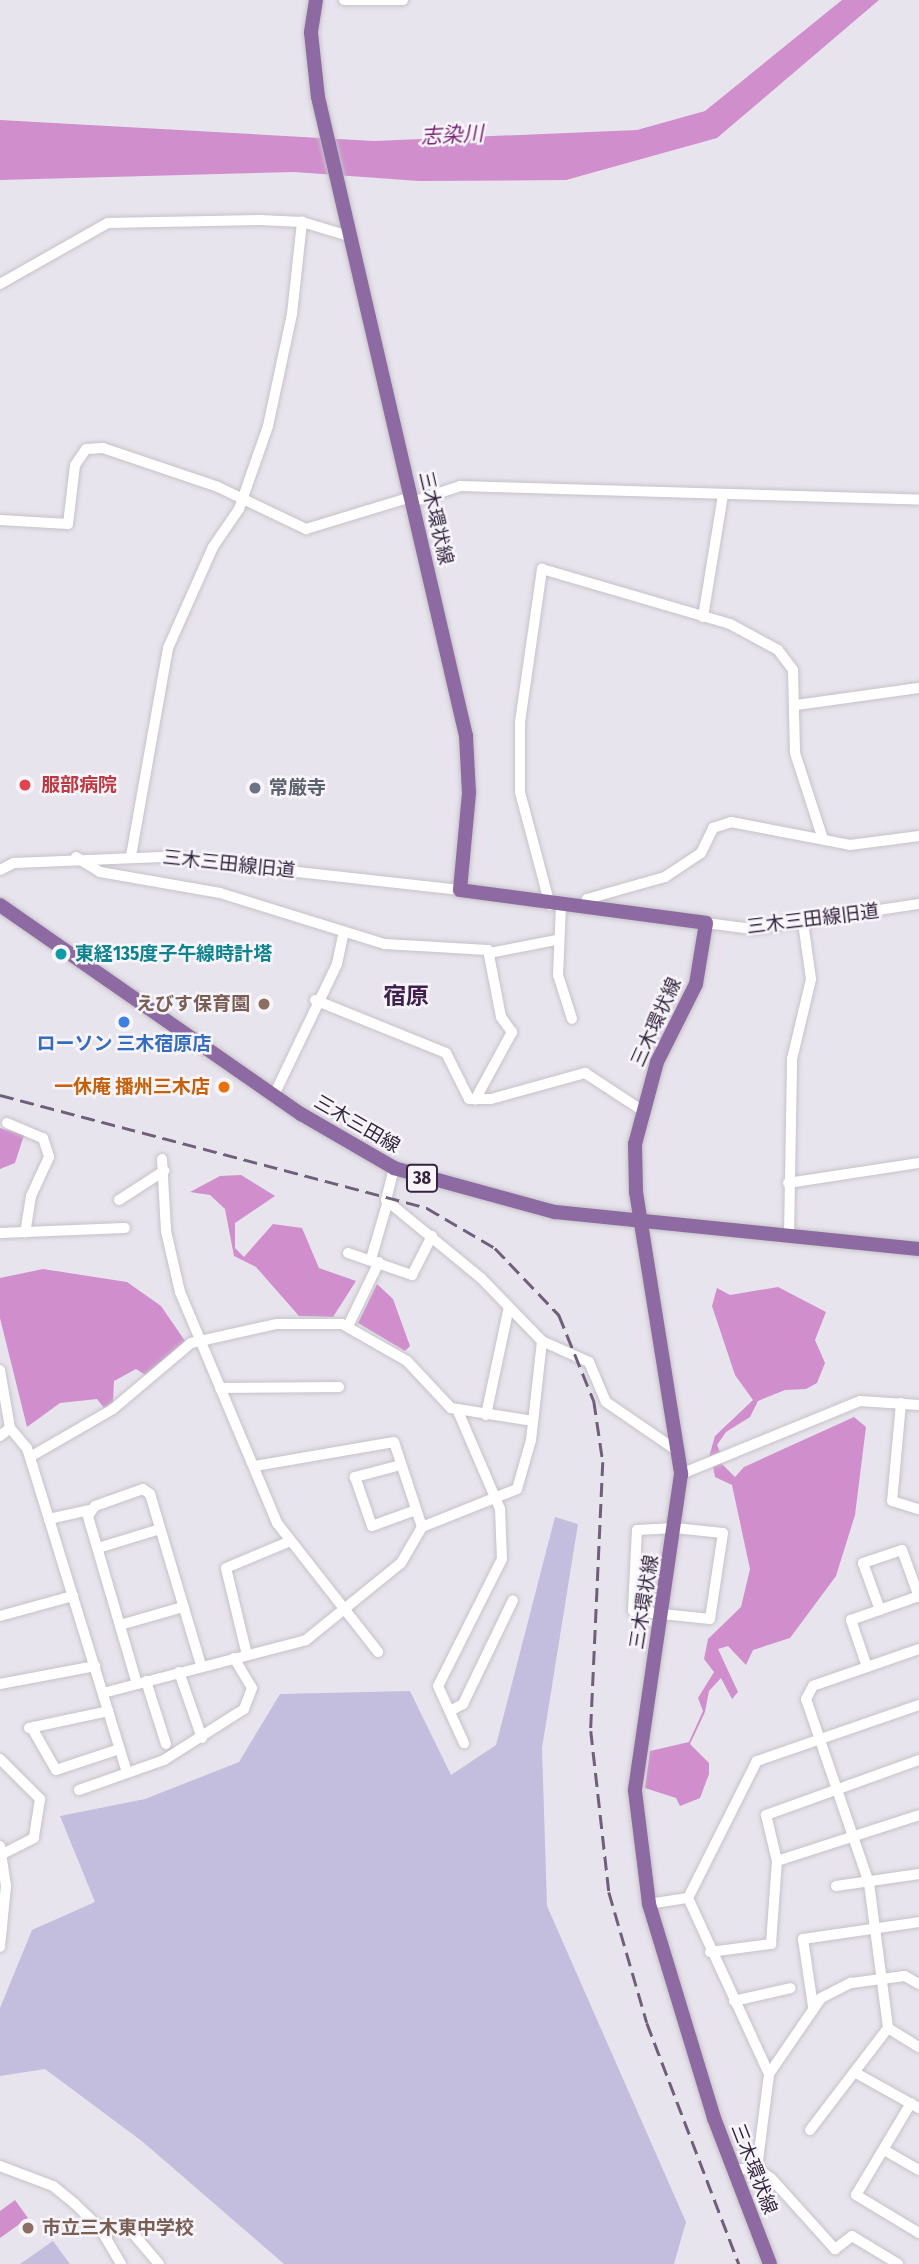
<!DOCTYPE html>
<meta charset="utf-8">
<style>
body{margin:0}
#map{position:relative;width:919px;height:2264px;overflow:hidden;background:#e8e4ed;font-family:"Fira Sans Condensed","Noto Sans JP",sans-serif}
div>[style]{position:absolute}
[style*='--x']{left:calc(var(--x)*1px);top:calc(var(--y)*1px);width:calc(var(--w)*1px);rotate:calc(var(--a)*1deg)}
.green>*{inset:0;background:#c3bedd}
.water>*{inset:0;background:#d08ecd}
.roads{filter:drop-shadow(0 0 2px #c6c2c9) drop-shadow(0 0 2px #c6c2c9)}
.minor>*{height:10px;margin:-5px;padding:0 5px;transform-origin:5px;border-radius:5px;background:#fff}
.major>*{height:14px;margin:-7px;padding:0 7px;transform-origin:7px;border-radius:7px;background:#8d6aa1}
.rail>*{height:2.5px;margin-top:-1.25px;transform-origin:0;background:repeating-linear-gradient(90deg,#6f5f7a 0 14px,transparent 0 21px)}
.dots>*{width:19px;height:19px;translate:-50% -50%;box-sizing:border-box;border:4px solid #f7f5fa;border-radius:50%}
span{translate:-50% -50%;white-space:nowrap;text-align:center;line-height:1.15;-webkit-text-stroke:5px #f7f5fa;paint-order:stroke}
.shield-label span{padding:2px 5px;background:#f7f5fa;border:2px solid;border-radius:5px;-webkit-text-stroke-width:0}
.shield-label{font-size:18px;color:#34243f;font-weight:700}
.street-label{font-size:19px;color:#34243f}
.health-label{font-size:19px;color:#be3a42;font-weight:700}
.left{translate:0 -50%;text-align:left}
.worship-label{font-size:19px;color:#5b616d;font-weight:700}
.culture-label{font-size:19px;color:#0d838f;font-weight:700}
.education-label{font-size:19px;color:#785e54;font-weight:700}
.right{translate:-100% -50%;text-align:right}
.shop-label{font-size:19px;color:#366cbe;font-weight:700}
.food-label{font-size:19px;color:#c56008;font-weight:700}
.water-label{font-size:21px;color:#791f74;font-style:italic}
.quarter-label{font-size:23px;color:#3f2050;font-weight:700}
</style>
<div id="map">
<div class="green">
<i style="clip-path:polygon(555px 1517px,578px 1524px,542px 1748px,547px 1906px,686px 2222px,674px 2264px,284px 2264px,143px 2142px,45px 2069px,0 2076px,0 2008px,32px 1930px,95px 1902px,60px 1816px,145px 1799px,239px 1762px,280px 1694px,410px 1691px,451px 1775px,496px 1745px)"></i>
<i style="clip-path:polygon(53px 2241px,70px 2264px,20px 2264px)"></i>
</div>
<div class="water">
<i style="clip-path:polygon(842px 0,879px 0,717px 138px,566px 180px,419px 181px,294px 172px,0 180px,0 120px,374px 141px,637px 130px,705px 111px)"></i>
<i style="clip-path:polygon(0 1128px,24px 1135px,15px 1163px,0 1169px)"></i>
<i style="clip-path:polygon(241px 1175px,275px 1196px,235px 1223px,235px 1248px,244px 1257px,273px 1224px,302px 1228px,319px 1268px,356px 1281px,333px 1317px,299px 1316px,256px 1267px,234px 1256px,225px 1209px,210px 1195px,190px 1192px,220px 1176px)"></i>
<i style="clip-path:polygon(43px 1269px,127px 1282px,161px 1306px,185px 1341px,147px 1376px,136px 1369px,114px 1381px,113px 1402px,104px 1408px,97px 1399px,60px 1403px,27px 1427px,0 1318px,0 1278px)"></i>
<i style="clip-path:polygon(377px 1284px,393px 1299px,410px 1346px,405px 1351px,358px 1323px)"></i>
<i style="clip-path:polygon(778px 1287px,826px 1312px,815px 1340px,825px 1363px,817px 1383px,806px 1389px,785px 1390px,758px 1401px,750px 1417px,726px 1432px,717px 1445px,720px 1452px,709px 1457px,715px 1436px,753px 1400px,735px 1375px,712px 1306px,717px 1288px,730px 1295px)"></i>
<i style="clip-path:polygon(854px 1417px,866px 1427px,855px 1515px,836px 1576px,790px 1638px,753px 1650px,746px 1665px,728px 1646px,718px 1649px,738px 1692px,732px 1699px,721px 1678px,709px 1691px,705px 1712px,690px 1744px,709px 1763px,709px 1774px,700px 1798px,680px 1806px,676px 1798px,645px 1788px,650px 1751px,689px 1742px,703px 1711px,698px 1698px,714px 1672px,704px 1659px,708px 1639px,741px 1607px,750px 1569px,732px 1485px,715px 1477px,713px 1467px,721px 1463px,735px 1477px,744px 1467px)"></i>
<i style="clip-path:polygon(15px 2200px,28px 2218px,0 2238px,0 2211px)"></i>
</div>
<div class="roads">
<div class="minor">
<i style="--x:344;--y:0;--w:59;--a:0"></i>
<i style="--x:0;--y:284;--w:124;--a:-29.5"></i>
<i style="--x:108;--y:223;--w:152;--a:-1.1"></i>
<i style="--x:260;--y:220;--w:42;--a:2.7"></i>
<i style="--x:302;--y:222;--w:49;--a:16.6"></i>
<i style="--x:412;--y:502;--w:51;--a:-18.4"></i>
<i style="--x:460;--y:486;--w:459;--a:1.7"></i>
<i style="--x:0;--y:520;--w:68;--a:3.4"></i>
<i style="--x:68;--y:524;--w:59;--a:-83.2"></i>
<i style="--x:75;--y:465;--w:19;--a:-55"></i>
<i style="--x:86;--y:449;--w:17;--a:-3"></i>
<i style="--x:103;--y:448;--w:121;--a:18.7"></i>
<i style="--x:218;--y:487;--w:98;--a:25.5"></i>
<i style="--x:306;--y:529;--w:110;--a:-16.9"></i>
<i style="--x:703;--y:617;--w:124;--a:-80.7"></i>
<i style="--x:796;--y:705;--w:124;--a:-7.9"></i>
<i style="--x:131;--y:856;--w:211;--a:-79.9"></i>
<i style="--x:168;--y:648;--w:111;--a:-66"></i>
<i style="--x:213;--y:547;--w:46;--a:-55.6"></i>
<i style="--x:239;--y:509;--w:88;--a:-70.7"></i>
<i style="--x:268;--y:426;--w:115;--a:-77.9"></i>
<i style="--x:292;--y:314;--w:93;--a:-83.8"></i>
<i style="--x:76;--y:857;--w:28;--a:32"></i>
<i style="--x:100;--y:872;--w:122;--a:9.9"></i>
<i style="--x:220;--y:893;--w:173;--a:17.2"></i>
<i style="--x:385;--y:944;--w:103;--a:3.3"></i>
<i style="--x:488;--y:950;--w:68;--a:79"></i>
<i style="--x:501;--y:1017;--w:19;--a:54"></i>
<i style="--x:512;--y:1032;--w:77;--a:118.6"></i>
<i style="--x:0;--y:870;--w:16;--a:-27"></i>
<i style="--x:14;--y:863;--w:148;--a:-2.3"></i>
<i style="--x:162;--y:857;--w:300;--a:6.3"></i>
<i style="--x:550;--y:905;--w:117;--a:-104.9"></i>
<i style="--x:520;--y:792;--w:70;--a:-90"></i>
<i style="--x:520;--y:722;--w:155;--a:-81.8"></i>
<i style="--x:542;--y:569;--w:196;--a:16.3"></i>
<i style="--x:730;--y:624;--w:55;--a:28.4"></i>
<i style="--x:778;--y:650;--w:25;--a:53"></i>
<i style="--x:793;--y:670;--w:83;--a:88.6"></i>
<i style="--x:795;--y:753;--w:90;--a:72"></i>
<i style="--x:561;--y:906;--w:69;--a:92.5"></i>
<i style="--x:558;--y:975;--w:46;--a:72.3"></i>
<i style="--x:585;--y:908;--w:9;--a:-77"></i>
<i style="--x:587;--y:899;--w:81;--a:-15.8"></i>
<i style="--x:665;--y:877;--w:43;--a:-33.7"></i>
<i style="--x:701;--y:853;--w:28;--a:-64"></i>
<i style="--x:713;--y:828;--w:19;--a:-18"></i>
<i style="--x:731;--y:822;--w:121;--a:10.9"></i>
<i style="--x:850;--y:845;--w:70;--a:-7.4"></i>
<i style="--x:706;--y:923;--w:47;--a:7.3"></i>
<i style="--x:753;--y:929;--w:168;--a:-8.6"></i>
<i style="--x:490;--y:953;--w:67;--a:-11.1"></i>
<i style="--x:315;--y:1000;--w:141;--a:22"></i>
<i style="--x:446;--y:1053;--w:51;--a:63.4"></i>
<i style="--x:469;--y:1099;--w:22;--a:0"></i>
<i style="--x:491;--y:1099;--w:98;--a:-15.5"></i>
<i style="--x:585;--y:1073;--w:66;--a:33.2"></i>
<i style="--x:274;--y:1095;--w:145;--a:-64.3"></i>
<i style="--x:337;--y:964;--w:33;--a:-78"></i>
<i style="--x:7;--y:1123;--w:39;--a:23"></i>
<i style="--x:43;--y:1138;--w:20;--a:72"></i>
<i style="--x:49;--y:1157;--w:43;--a:114.8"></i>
<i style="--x:31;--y:1196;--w:37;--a:99"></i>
<i style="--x:162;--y:1159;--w:72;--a:86.8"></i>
<i style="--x:166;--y:1231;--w:63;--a:77.1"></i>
<i style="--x:180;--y:1292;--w:251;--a:67.2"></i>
<i style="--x:277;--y:1523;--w:164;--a:51.9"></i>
<i style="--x:394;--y:1168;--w:33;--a:104"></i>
<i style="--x:386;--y:1200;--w:123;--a:39.4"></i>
<i style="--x:481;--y:1278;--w:88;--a:45.9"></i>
<i style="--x:542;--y:1341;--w:100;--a:96.3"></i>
<i style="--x:531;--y:1440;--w:51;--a:105.9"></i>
<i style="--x:517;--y:1489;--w:102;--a:158.2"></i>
<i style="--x:788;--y:1183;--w:133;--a:-8.7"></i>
<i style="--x:119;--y:1200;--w:54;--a:-32.8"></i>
<i style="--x:0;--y:1233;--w:125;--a:-2.3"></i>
<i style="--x:789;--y:1236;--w:177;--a:-89"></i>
<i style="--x:792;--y:1059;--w:82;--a:-76.6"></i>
<i style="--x:811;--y:979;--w:57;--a:-98.1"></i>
<i style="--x:348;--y:1253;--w:68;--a:19"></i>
<i style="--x:412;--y:1275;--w:44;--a:-62.9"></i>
<i style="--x:371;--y:1259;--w:60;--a:-73.7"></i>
<i style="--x:348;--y:1326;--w:71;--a:-64.2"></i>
<i style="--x:542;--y:1341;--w:51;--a:24.1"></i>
<i style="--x:589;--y:1362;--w:43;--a:67"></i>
<i style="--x:606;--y:1402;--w:88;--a:34.4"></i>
<i style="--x:0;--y:1370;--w:59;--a:80.2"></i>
<i style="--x:10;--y:1428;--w:13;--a:141"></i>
<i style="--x:220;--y:1388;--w:119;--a:-0.5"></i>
<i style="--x:901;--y:1403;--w:98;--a:95.2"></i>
<i style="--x:892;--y:1501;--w:28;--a:17"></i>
<i style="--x:457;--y:1409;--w:109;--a:66.7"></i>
<i style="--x:500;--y:1509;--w:50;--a:87.7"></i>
<i style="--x:502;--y:1559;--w:142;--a:116.7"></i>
<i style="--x:438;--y:1686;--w:63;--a:65.5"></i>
<i style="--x:486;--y:1415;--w:110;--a:-78"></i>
<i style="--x:10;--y:1428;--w:26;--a:50"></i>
<i style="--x:27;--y:1448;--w:74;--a:72.8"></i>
<i style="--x:49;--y:1519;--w:42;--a:-12.4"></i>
<i style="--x:30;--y:1457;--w:96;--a:-30"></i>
<i style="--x:113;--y:1409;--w:102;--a:-40.2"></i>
<i style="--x:191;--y:1343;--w:88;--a:-12.5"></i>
<i style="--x:277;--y:1324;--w:65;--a:0"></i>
<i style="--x:342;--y:1324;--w:75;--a:29.6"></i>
<i style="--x:407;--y:1361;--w:64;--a:46.9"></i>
<i style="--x:451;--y:1408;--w:83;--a:9"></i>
<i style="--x:401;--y:1465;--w:48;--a:165.4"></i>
<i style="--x:355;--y:1477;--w:52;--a:70.9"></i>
<i style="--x:372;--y:1526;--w:47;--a:-20"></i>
<i style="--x:681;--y:1474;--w:193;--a:-22.2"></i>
<i style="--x:860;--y:1401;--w:59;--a:3.9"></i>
<i style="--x:49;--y:1519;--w:263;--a:72.9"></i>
<i style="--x:675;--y:1528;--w:48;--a:5.9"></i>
<i style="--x:723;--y:1533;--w:87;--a:98.6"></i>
<i style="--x:710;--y:1619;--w:77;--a:-174.1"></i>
<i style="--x:633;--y:1611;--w:81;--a:-87.2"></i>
<i style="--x:637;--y:1530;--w:38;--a:-3"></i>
<i style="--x:98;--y:1548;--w:65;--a:-17"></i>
<i style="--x:880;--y:1610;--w:50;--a:-109.9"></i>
<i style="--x:863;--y:1563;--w:41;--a:-18.4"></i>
<i style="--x:902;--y:1550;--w:50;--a:70.1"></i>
<i style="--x:0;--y:1616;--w:76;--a:-15.3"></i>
<i style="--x:120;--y:1625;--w:66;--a:-15.9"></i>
<i style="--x:919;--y:1649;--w:112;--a:160.8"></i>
<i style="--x:813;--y:1686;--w:15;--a:118"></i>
<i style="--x:806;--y:1699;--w:194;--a:71.1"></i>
<i style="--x:869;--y:1883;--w:146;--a:82.5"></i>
<i style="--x:888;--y:2028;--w:36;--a:32"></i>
<i style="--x:247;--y:1655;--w:89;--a:-103.6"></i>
<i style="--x:226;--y:1568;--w:67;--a:-22.8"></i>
<i style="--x:867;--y:1667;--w:50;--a:-108.8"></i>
<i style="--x:851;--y:1620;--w:72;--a:-19.4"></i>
<i style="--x:179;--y:1672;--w:70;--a:70.8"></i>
<i style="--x:146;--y:1681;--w:66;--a:72.4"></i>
<i style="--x:0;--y:1684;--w:97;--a:-10.7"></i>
<i style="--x:137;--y:1684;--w:175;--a:-106.3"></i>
<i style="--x:88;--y:1516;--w:12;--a:-55"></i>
<i style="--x:95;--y:1506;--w:51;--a:-19.5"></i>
<i style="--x:143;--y:1489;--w:9;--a:36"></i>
<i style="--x:150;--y:1494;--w:178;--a:73.4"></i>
<i style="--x:103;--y:1693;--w:210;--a:-14.6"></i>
<i style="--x:306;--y:1640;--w:122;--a:-39"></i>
<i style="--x:401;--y:1563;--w:42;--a:-59.7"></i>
<i style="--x:422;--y:1527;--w:89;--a:-108.2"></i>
<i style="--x:394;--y:1442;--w:141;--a:170.2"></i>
<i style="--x:450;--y:1711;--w:15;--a:-28"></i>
<i style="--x:463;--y:1704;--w:115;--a:-64.3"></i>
<i style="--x:29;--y:1728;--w:81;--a:-12.1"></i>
<i style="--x:32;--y:1728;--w:48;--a:60.3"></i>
<i style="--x:56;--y:1770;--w:66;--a:-18.4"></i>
<i style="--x:0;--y:1759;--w:57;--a:45"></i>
<i style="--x:40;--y:1799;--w:39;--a:99"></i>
<i style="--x:34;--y:1838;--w:35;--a:153"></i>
<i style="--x:79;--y:1790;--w:90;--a:-19.4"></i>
<i style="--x:164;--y:1760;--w:95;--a:-32.5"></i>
<i style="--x:244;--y:1709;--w:22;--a:-69"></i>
<i style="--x:252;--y:1688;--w:35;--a:-121"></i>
<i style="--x:0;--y:1846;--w:40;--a:81.5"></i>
<i style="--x:6;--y:1886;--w:61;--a:95.6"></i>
<i style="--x:777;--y:1861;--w:149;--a:-17.9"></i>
<i style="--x:836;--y:1886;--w:84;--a:-8.2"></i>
<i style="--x:649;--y:1904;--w:39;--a:-9"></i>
<i style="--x:710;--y:1952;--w:62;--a:-7.5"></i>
<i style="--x:771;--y:1944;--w:83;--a:-85.9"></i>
<i style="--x:777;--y:1861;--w:47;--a:-103.4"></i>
<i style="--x:766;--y:1815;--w:163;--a:-19.8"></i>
<i style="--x:734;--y:2001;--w:58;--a:-12.8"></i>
<i style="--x:813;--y:2006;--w:68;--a:-98.5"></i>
<i style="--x:803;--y:1939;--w:117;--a:-8.3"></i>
<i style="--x:856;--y:2073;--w:72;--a:29.1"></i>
<i style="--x:769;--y:2074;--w:92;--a:-55.6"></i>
<i style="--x:821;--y:1998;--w:34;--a:-27"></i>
<i style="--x:851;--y:1983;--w:54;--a:-7.4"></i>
<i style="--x:905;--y:1976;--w:16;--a:30"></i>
<i style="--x:911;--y:2103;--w:107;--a:120.9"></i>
<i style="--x:856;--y:2195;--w:74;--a:31.1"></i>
<i style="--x:810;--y:2130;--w:128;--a:-52.6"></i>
<i style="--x:884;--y:2150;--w:40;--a:29.7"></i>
<i style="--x:0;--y:2166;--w:57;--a:20.7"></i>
<i style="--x:53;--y:2186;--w:28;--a:39"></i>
<i style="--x:75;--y:2204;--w:35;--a:44"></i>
<i style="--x:100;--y:2228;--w:42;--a:59.7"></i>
<i style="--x:757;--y:2168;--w:95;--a:-82.7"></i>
<i style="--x:769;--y:2074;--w:194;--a:-114.7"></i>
<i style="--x:688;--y:1898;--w:153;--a:-63.3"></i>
<i style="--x:757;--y:1761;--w:171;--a:-19.1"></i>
<i style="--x:732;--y:2170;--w:25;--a:-5"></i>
<i style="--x:757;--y:2168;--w:17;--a:36"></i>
<i style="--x:771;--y:2178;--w:96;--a:48"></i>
<i style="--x:835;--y:2249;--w:21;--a:-37"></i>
<i style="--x:852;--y:2236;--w:54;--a:31.3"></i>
<i style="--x:100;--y:2228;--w:31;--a:6"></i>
<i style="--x:131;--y:2231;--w:43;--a:49.7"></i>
</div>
<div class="major">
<i style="--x:316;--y:0;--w:33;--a:99"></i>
<i style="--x:311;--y:33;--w:64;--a:83.8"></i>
<i style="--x:318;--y:97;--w:656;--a:76.96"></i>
<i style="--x:466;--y:736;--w:57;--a:87"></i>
<i style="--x:469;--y:793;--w:97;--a:95.3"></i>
<i style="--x:460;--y:890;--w:248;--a:7.6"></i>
<i style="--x:706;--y:923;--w:62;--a:99.3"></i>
<i style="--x:696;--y:984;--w:87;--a:116.6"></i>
<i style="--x:657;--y:1062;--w:85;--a:105"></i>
<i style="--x:635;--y:1144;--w:48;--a:88.8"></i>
<i style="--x:636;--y:1192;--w:286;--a:80.9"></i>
<i style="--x:681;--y:1474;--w:320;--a:98.3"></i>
<i style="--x:635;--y:1791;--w:114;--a:82.9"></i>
<i style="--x:649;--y:1904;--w:224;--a:73.1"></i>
<i style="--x:714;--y:2118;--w:156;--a:69"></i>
<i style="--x:0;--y:905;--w:366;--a:34.8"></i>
<i style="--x:301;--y:1114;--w:108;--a:30.1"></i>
<i style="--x:394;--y:1168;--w:167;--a:15.3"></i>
<i style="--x:555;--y:1212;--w:366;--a:5.8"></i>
</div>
</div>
<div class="rail">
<i style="--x:0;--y:1095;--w:442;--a:14.8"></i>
<i style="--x:427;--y:1208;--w:79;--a:30.5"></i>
<i style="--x:495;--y:1248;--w:93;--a:46.3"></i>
<i style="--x:559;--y:1315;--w:93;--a:67.9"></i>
<i style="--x:594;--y:1401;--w:62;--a:81.6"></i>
<i style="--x:603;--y:1462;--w:269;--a:92.6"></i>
<i style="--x:591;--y:1731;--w:162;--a:83.6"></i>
<i style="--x:609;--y:1892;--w:136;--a:73.8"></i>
<i style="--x:647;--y:2023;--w:258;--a:69.1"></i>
</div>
<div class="dots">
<i style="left:25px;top:785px;background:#e0444e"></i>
<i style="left:255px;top:788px;background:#6b7280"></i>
<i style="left:61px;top:954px;background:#0f9aa8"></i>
<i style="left:264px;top:1004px;background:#8d6e63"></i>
<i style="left:124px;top:1022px;background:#3f7fe0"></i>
<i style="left:224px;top:1087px;background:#e8710a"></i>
<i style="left:28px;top:2228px;background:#8d6e63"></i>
</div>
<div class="shield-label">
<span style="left:422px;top:1178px">38</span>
</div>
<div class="street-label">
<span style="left:436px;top:518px;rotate:77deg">三木環状線</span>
<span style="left:229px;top:864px;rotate:6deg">三木三田線旧道</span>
<span style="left:813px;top:919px;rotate:-7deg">三木三田線旧道</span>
<span style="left:656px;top:1022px;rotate:-66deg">三木環状線</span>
<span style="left:357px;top:1124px;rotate:30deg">三木三田線</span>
<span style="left:644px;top:1602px;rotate:-81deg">三木環状線</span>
<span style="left:754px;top:2169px;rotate:69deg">三木環状線</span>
</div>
<div class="health-label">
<span class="left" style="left:41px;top:785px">服部病院</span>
</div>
<div class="worship-label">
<span class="left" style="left:269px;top:788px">常厳寺</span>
</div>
<div class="culture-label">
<span class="left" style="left:75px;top:954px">東経135度子午線時計塔</span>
</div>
<div class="education-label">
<span class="right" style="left:250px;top:1004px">えびす保育園</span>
<span class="left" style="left:42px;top:2228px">市立三木東中学校</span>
</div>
<div class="shop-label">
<span style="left:124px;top:1044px">ローソン 三木宿原店</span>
</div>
<div class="food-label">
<span class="right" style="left:210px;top:1087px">一休庵 播州三木店</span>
</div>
<div class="water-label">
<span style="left:452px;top:135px;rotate:-3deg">志染川</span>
</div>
<div class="quarter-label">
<span style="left:406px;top:996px">宿原</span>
</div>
</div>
